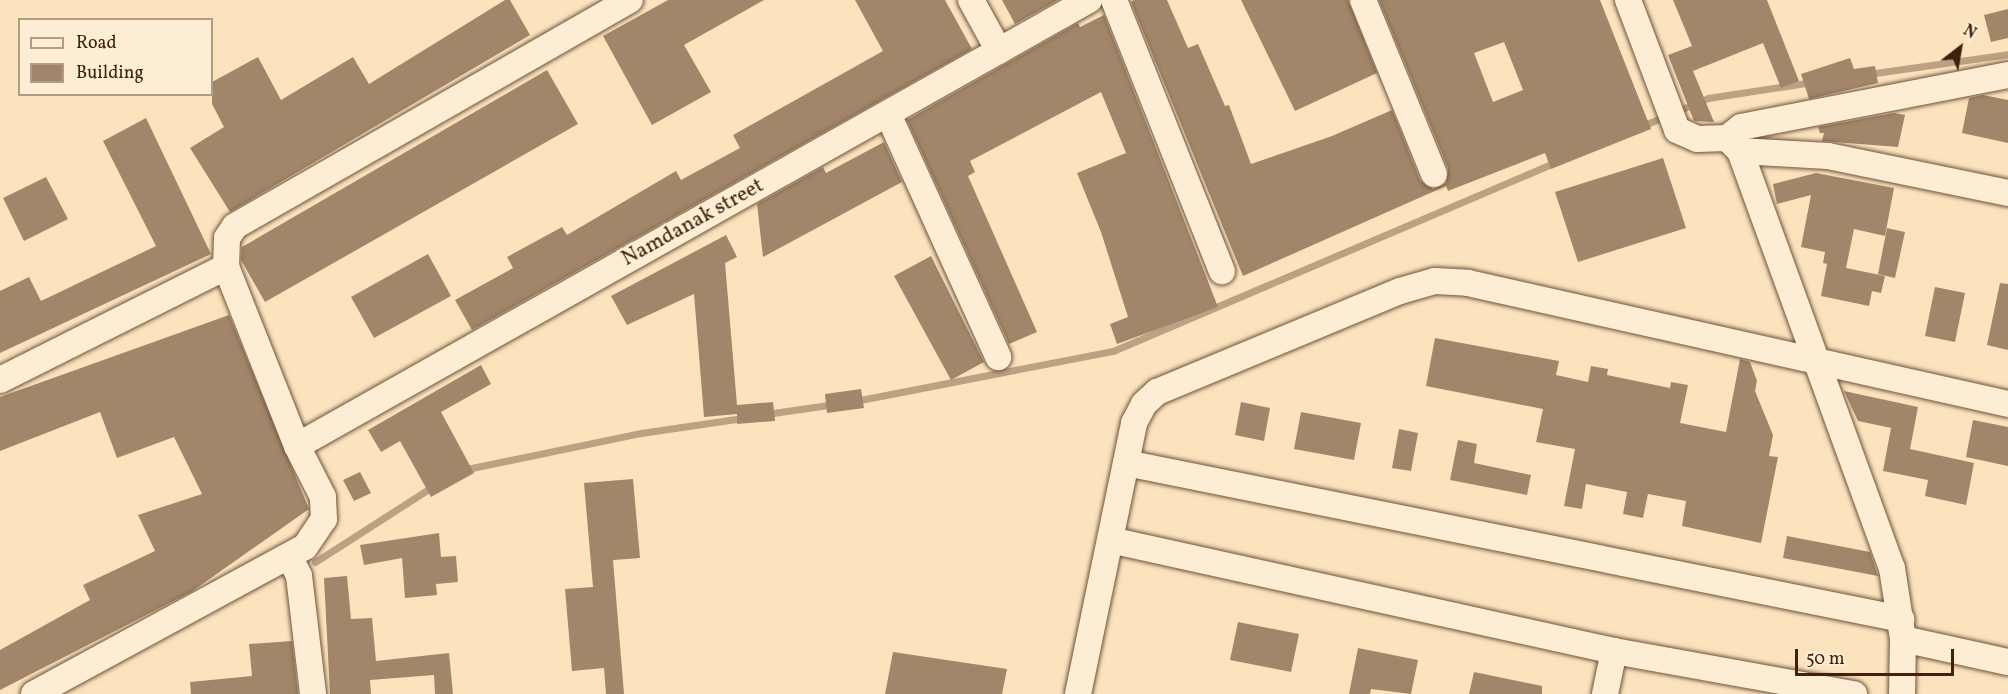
<!DOCTYPE html>
<style>
body{margin:0}
#map{position:relative;width:2008px;height:694px;overflow:hidden;background:#fbe4bd;font-family:Vollkorn,serif}
div>[style]{position:absolute}
[style*='--x']{left:calc(var(--x)*1px);top:calc(var(--y)*1px);width:calc(var(--w)*1px);rotate:calc(var(--a)*1deg)}
.stream>*{height:7px;margin:-3.5px;padding:0 3.5px;transform-origin:3.5px;border-radius:3.5px;background:#bca182}
.building>*{inset:0;background:#a28669}
.roads{filter:drop-shadow(0 0 2px #70513a) drop-shadow(0 0 2px #70513a)}
.minor>*{height:26px;margin:-13px;padding:0 13px;transform-origin:13px;border-radius:13px;background:#fcedd4}
span{translate:-50% -50%;white-space:nowrap;text-align:center;line-height:1.15;-webkit-text-stroke:5px #fcedd4;paint-order:stroke}
.street-label{font-size:21px;color:#41200f}
.legend{position:absolute;left:18px;top:18px;width:195px;height:78px;box-sizing:border-box;background:#fcedd4;border:2px solid #b19b85;margin:0;padding:8px 10px;list-style:none;font-size:18px;color:#41200f}
.legend li{display:flex;align-items:center;gap:12px;height:30px}
.legend b{width:30px;border:2px solid #b19b85}
.north{position:absolute;left:1930px;top:18px;width:60px;height:60px;-webkit-text-stroke:4px #fcedd4;paint-order:stroke;rotate:31deg;font-size:16px;font-weight:700;line-height:24px;text-align:center;color:#41200f}
.north::after{content:'';display:block;margin:auto;width:21px;height:27px;background:#41200f;clip-path:polygon(50% 0,100% 100%,50% 72%,0 100%)}
.scale{position:absolute;left:1795px;top:649px;width:159px;height:27px;box-sizing:border-box;border:3px solid #41200f;border-top:0;padding-left:8px;font-size:18px;line-height:21px;white-space:nowrap;color:#41200f;-webkit-text-stroke:4px #fcedd4;paint-order:stroke}
</style>
<div id="map">
<div class="stream">
<i style="--x:1868;--y:74;--w:141;--a:-8.1"></i>
<i style="--x:1642;--y:126;--w:72;--a:-23"></i>
<i style="--x:1708;--y:98;--w:106;--a:-8.7"></i>
<i style="--x:855;--y:401;--w:263;--a:-11"></i>
<i style="--x:1113;--y:351;--w:483;--a:-23.1"></i>
<i style="--x:766;--y:414;--w:70;--a:-8.2"></i>
<i style="--x:462;--y:470;--w:183;--a:-11.7"></i>
<i style="--x:641;--y:433;--w:103;--a:-8.4"></i>
<i style="--x:315;--y:562;--w:143;--a:-32.7"></i>
</div>
<div class="building">
<i style="clip-path:polygon(505px 0,510px 0,530px 35px,230px 212px,190px 148px,224px 127px,212px 104px,212px 82px,258px 57px,281px 100px,353px 57px,369px 84px)"></i>
<i style="clip-path:polygon(668px 0,764px 0,684px 45px,711px 92px,652px 125px,603px 36px)"></i>
<i style="clip-path:polygon(855px 0,945px 0,972px 49px,472px 330px,455px 300px,513px 268px,507px 257px,562px 227px,567px 235px,676px 171px,681px 180px,740px 148px,733px 135px,883px 51px)"></i>
<i style="clip-path:polygon(1002px 0,1058px 0,1015px 24px)"></i>
<i style="clip-path:polygon(evenodd,1134px 0,1167px 0,1188px 48px,1198px 44px,1225px 106px,1229px 105px,1251px 164px,1332px 136px,1392px 110px,1420px 180px,1433px 189px,1446px 183px,1448px 168px,1379px 0,1600px 0,1651px 129px,1551px 169px,1545px 153px,1448px 191px,1446px 186px,1243px 276px,1131px 2px,1134px 0,1504px 42px,1523px 90px,1493px 102px,1474px 53px,1504px 42px)"></i>
<i style="clip-path:polygon(1241px 0,1348px 0,1377px 73px,1295px 111px)"></i>
<i style="clip-path:polygon(1673px 0,1767px 0,1799px 81px,1781px 88px,1763px 43px,1693px 71px,1714px 122px,1694px 121px,1668px 55px,1692px 46px)"></i>
<i style="clip-path:polygon(2008px 9px,2008px 38px,1991px 42px,1984px 15px)"></i>
<i style="clip-path:polygon(1104px 15px,1218px 307px,1117px 344px,1110px 324px,1128px 317px,1101px 232px,1077px 173px,1126px 153px,1101px 92px,970px 161px,975px 172px,968px 176px,1037px 332px,1009px 344px,907px 120px,1078px 23px,1080px 27px)"></i>
<i style="clip-path:polygon(1850px 58px,1854px 69px,1875px 66px,1878px 83px,1809px 99px,1801px 74px)"></i>
<i style="clip-path:polygon(547px 70px,578px 124px,265px 302px,241px 260px,242px 247px)"></i>
<i style="clip-path:polygon(1983px 95px,2008px 100px,2008px 143px,1962px 133px,1969px 98px)"></i>
<i style="clip-path:polygon(1894px 113px,1905px 115px,1898px 147px,1822px 141px,1824px 133px,1820px 133px,1818px 127px)"></i>
<i style="clip-path:polygon(146px 118px,211px 254px,0 353px,0 291px,29px 277px,41px 301px,156px 246px,103px 141px)"></i>
<i style="clip-path:polygon(884px 142px,902px 182px,763px 257px,757px 204px,823px 167px,826px 173px)"></i>
<i style="clip-path:polygon(1663px 158px,1686px 228px,1578px 262px,1555px 192px)"></i>
<i style="clip-path:polygon(1816px 173px,1894px 188px,1885px 236px,1854px 229px,1846px 268px,1885px 276px,1881px 293px,1872px 291px,1869px 306px,1821px 296px,1827px 264px,1823px 263px,1825px 252px,1801px 247px,1811px 195px,1777px 204px,1773px 184px)"></i>
<i style="clip-path:polygon(46px 177px,68px 219px,24px 241px,3px 198px)"></i>
<i style="clip-path:polygon(1887px 228px,1905px 232px,1895px 278px,1878px 274px)"></i>
<i style="clip-path:polygon(726px 235px,737px 257px,725px 263px,737px 405px,773px 402px,775px 421px,737px 424px,737px 414px,704px 417px,694px 294px,627px 325px,611px 296px)"></i>
<i style="clip-path:polygon(428px 254px,451px 296px,374px 338px,351px 297px)"></i>
<i style="clip-path:polygon(931px 256px,984px 362px,951px 380px,894px 276px)"></i>
<i style="clip-path:polygon(2000px 283px,2008px 284px,2008px 350px,1987px 345px)"></i>
<i style="clip-path:polygon(1935px 287px,1965px 293px,1955px 342px,1925px 336px)"></i>
<i style="clip-path:polygon(229px 315px,309px 509px,191px 592px,0 690px,0 650px,90px 600px,83px 585px,155px 551px,138px 515px,202px 494px,174px 437px,117px 458px,100px 412px,0 451px,0 397px)"></i>
<i style="clip-path:polygon(1435px 338px,1559px 361px,1556px 375px,1588px 382px,1591px 366px,1608px 369px,1607px 375px,1670px 388px,1671px 382px,1688px 385px,1680px 423px,1726px 432px,1740px 359px,1750px 362px,1757px 381px,1755px 391px,1773px 435px,1769px 456px,1778px 457px,1761px 543px,1682px 526px,1686px 501px,1648px 494px,1643px 518px,1623px 514px,1627px 492px,1586px 484px,1582px 509px,1564px 506px,1575px 449px,1536px 442px,1543px 409px,1426px 386px)"></i>
<i style="clip-path:polygon(481px 365px,491px 384px,441px 412px,474px 473px,431px 497px,400px 441px,381px 452px,368px 430px)"></i>
<i style="clip-path:polygon(861px 389px,864px 408px,827px 413px,825px 394px)"></i>
<i style="clip-path:polygon(1844px 391px,1918px 407px,1910px 449px,1974px 463px,1966px 505px,1925px 496px,1928px 480px,1883px 471px,1891px 428px,1858px 421px)"></i>
<i style="clip-path:polygon(1241px 402px,1270px 408px,1264px 441px,1235px 435px)"></i>
<i style="clip-path:polygon(1301px 412px,1361px 423px,1354px 460px,1294px 449px)"></i>
<i style="clip-path:polygon(1973px 420px,2008px 427px,2008px 466px,1966px 457px)"></i>
<i style="clip-path:polygon(1399px 429px,1418px 433px,1411px 471px,1392px 468px)"></i>
<i style="clip-path:polygon(1458px 440px,1477px 444px,1474px 463px,1531px 475px,1527px 495px,1450px 480px)"></i>
<i style="clip-path:polygon(360px 472px,371px 493px,354px 501px,343px 480px)"></i>
<i style="clip-path:polygon(633px 479px,640px 558px,613px 560px,624px 694px,606px 694px,604px 668px,572px 671px,565px 589px,593px 587px,584px 483px)"></i>
<i style="clip-path:polygon(439px 533px,441px 557px,456px 556px,458px 582px,436px 584px,437px 595px,405px 598px,402px 558px,364px 565px,360px 545px)"></i>
<i style="clip-path:polygon(1787px 536px,1870px 552px,1878px 576px,1783px 558px)"></i>
<i style="clip-path:polygon(347px 576px,351px 619px,372px 618px,376px 661px,449px 653px,453px 694px,435px 694px,434px 675px,370px 680px,371px 694px,330px 694px,324px 578px)"></i>
<i style="clip-path:polygon(1238px 622px,1299px 634px,1291px 672px,1230px 660px)"></i>
<i style="clip-path:polygon(292px 641px,298px 694px,191px 694px,190px 682px,252px 676px,249px 644px)"></i>
<i style="clip-path:polygon(1358px 648px,1418px 660px,1411px 694px,1371px 689px,1370px 694px,1349px 694px)"></i>
<i style="clip-path:polygon(893px 652px,1007px 669px,1002px 694px,885px 694px)"></i>
<i style="clip-path:polygon(1474px 672px,1542px 686px,1542px 694px,1469px 694px)"></i>
</div>
<div class="roads">
<div class="minor">
<i style="--x:971;--y:0;--w:58;--a:61.2"></i>
<i style="--x:1114;--y:0;--w:292;--a:68.3"></i>
<i style="--x:1363;--y:0;--w:188;--a:67.8"></i>
<i style="--x:1628;--y:0;--w:139;--a:69.3"></i>
<i style="--x:1677;--y:130;--w:22;--a:24"></i>
<i style="--x:1697;--y:139;--w:30;--a:-2"></i>
<i style="--x:1727;--y:138;--w:18;--a:45"></i>
<i style="--x:1740;--y:151;--w:444;--a:70"></i>
<i style="--x:1892;--y:568;--w:72;--a:81.2"></i>
<i style="--x:1903;--y:639;--w:55;--a:91"></i>
<i style="--x:888;--y:114;--w:267;--a:65.6"></i>
<i style="--x:1727;--y:138;--w:18;--a:-38"></i>
<i style="--x:1741;--y:127;--w:272;--a:-11"></i>
<i style="--x:1740;--y:151;--w:88;--a:3.3"></i>
<i style="--x:1828;--y:156;--w:184;--a:11.6"></i>
<i style="--x:0;--y:380;--w:253;--a:-26.6"></i>
<i style="--x:297;--y:446;--w:909;--a:-29.39"></i>
<i style="--x:1126;--y:463;--w:791;--a:11.38"></i>
<i style="--x:1110;--y:540;--w:516;--a:12.42"></i>
<i style="--x:1614;--y:651;--w:244;--a:10.2"></i>
<i style="--x:289;--y:556;--w:22;--a:63"></i>
<i style="--x:299;--y:576;--w:119;--a:83.2"></i>
<i style="--x:1903;--y:639;--w:107;--a:12.4"></i>
<i style="--x:34;--y:694;--w:308;--a:-28.5"></i>
<i style="--x:305;--y:547;--w:34;--a:-56"></i>
<i style="--x:324;--y:519;--w:22;--a:-93"></i>
<i style="--x:323;--y:497;--w:57;--a:-117"></i>
<i style="--x:297;--y:446;--w:193;--a:-111.6"></i>
<i style="--x:226;--y:267;--w:29;--a:-88"></i>
<i style="--x:227;--y:238;--w:14;--a:-56"></i>
<i style="--x:235;--y:226;--w:455;--a:-29.8"></i>
<i style="--x:1078;--y:694;--w:277;--a:-78.3"></i>
<i style="--x:1134;--y:423;--w:21;--a:-62"></i>
<i style="--x:1144;--y:404;--w:18;--a:-43"></i>
<i style="--x:1157;--y:392;--w:263;--a:-22.6"></i>
<i style="--x:1400;--y:291;--w:36;--a:-16"></i>
<i style="--x:1435;--y:281;--w:33;--a:3"></i>
<i style="--x:1468;--y:283;--w:553;--a:12.63"></i>
<i style="--x:1605;--y:694;--w:44;--a:-78.2"></i>
</div>
</div>
<div class="street-label">
<span style="left:693px;top:223px;rotate:-29deg">Namdanak street</span>
</div>
<ul class="legend">
<li><b style="height:8px;background:#fcedd4"></b>Road</li>
<li><b style="height:16px;background:#a28669"></b>Building</li>
</ul>
<div class="north">N</div>
<div class="scale">50 m</div>
</div>
